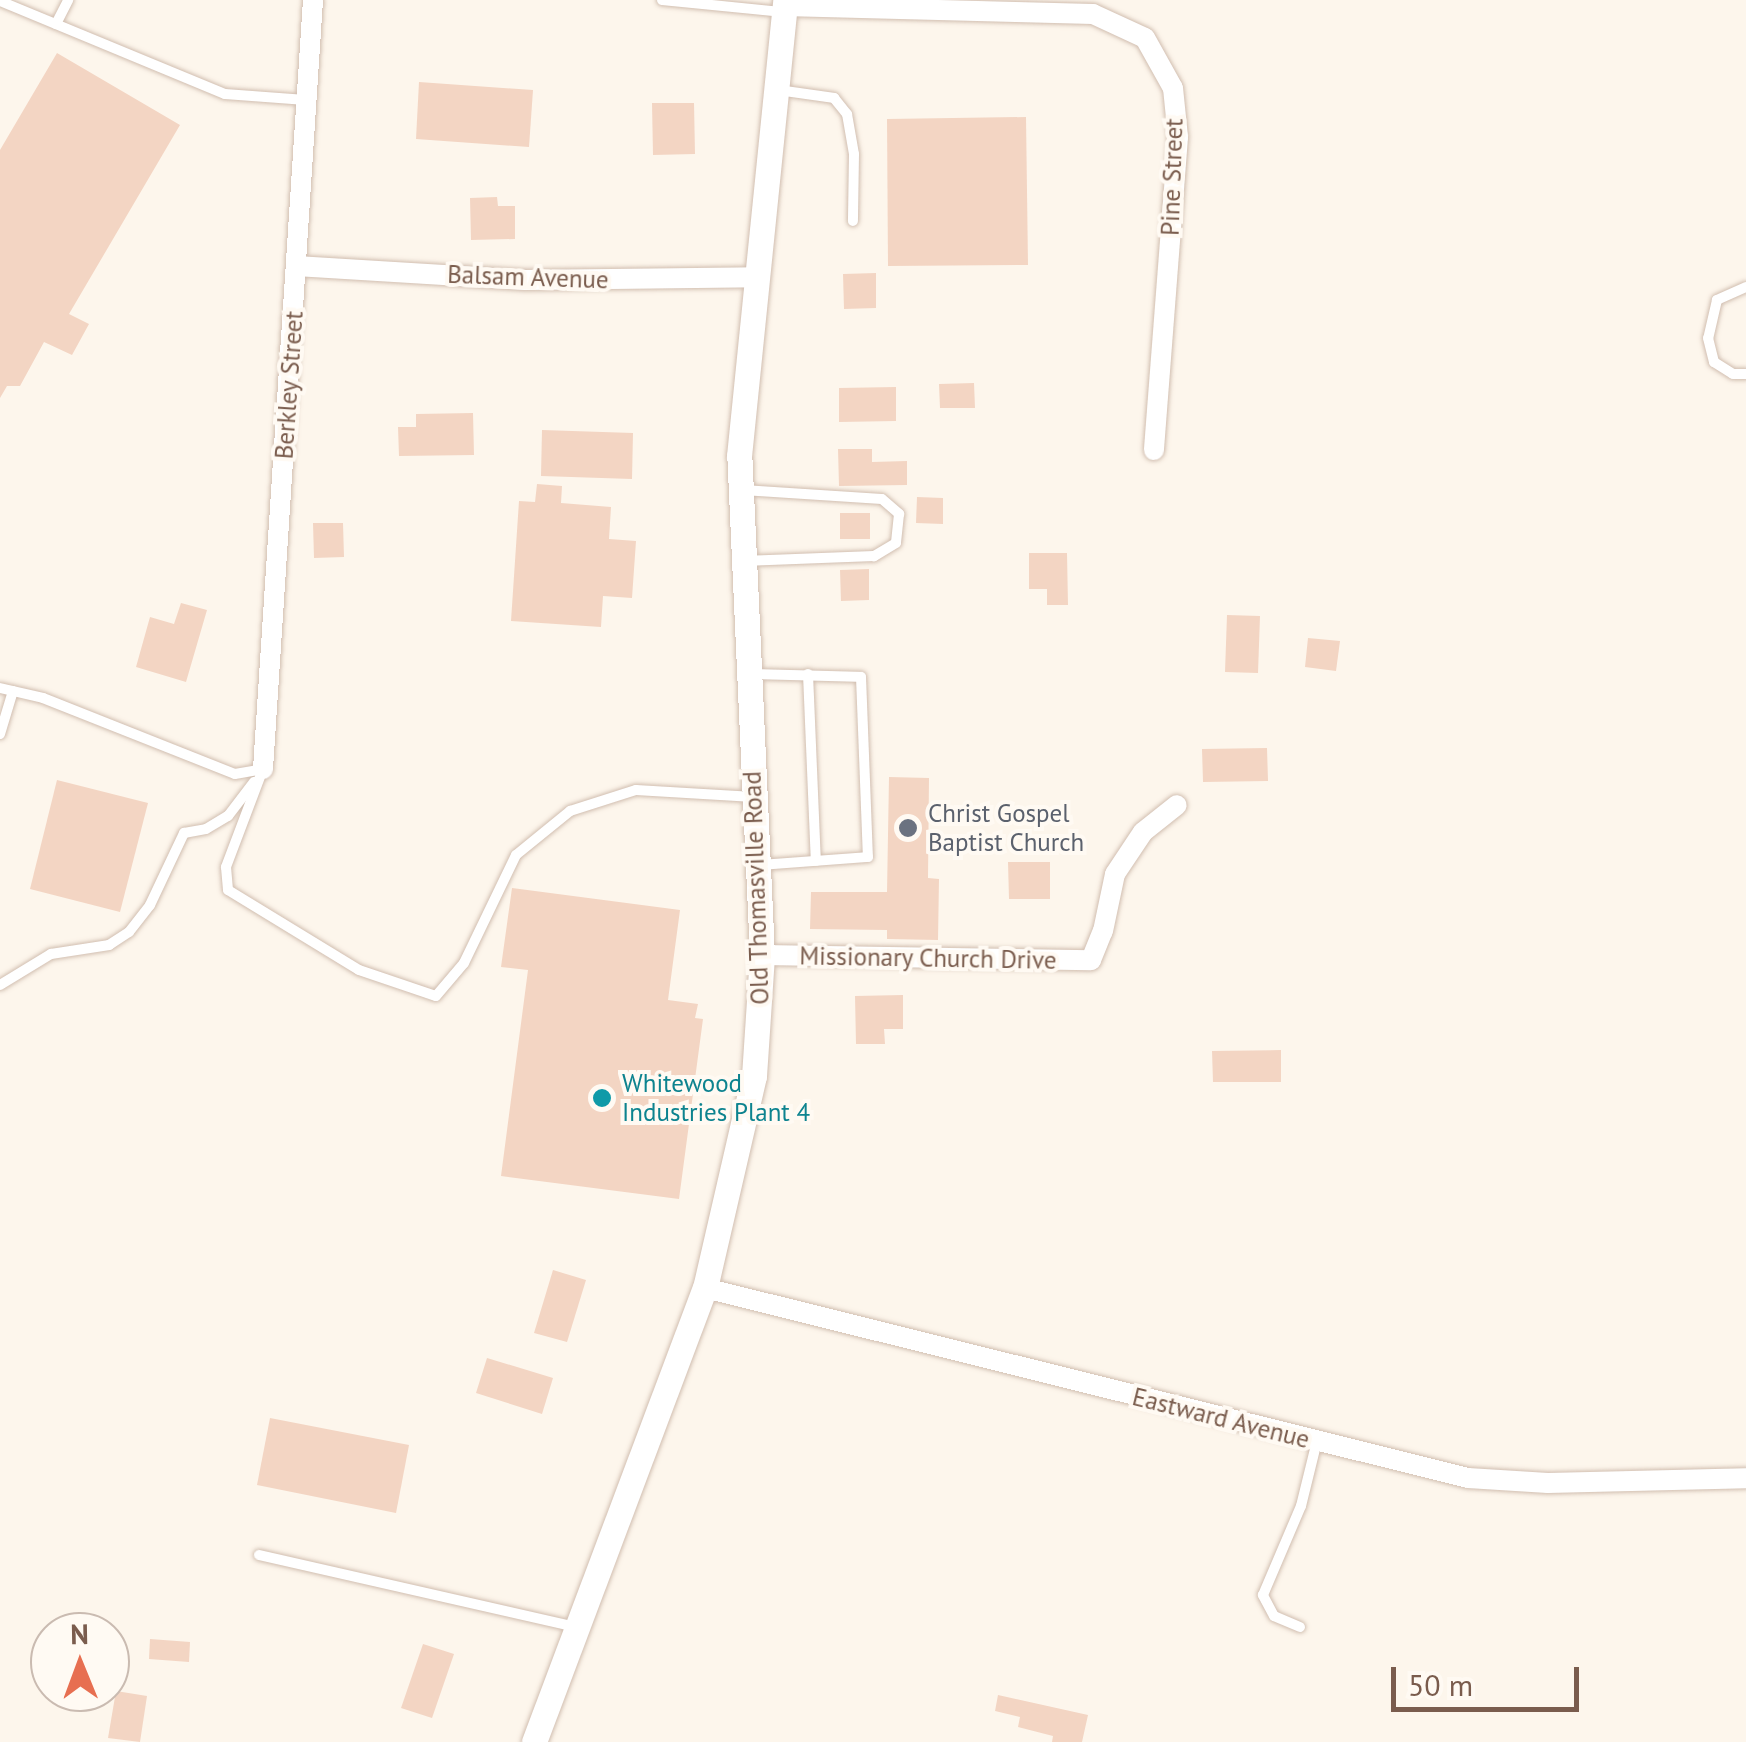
<!DOCTYPE html>
<style>
body{margin:0}
#map{position:relative;width:1746px;height:1742px;overflow:hidden;background:#fdf6ec;font-family:"PT Sans",sans-serif}
div>[style]{position:absolute}
[style*='--x']{left:calc(var(--x)*1px);top:calc(var(--y)*1px);width:calc(var(--w)*1px);rotate:calc(var(--a)*1deg)}
.building>*{inset:0;background:#f3d5c3}
.roads{filter:drop-shadow(0 0 2px #d1beb0) drop-shadow(0 0 2px #d1beb0)}
.service>*{height:10px;margin:-5px;padding:0 5px;transform-origin:5px;border-radius:5px;background:#fff}
.minor>*{height:20px;margin:-10px;padding:0 10px;transform-origin:10px;border-radius:10px;background:#fff}
.tertiary>*{height:25px;margin:-12.5px;padding:0 12.5px;transform-origin:12.5px;border-radius:12.5px;background:#fff}
.dots>*{width:28px;height:28px;translate:-50% -50%;box-sizing:border-box;border:5px solid #fffaf3;border-radius:50%}
span{translate:-50% -50%;white-space:nowrap;text-align:center;line-height:1.15;-webkit-text-stroke:8px #fffaf3;paint-order:stroke}
.street-label{font-size:25px;color:#7a5c4d}
.worship-label{font-size:25px;color:#5b616d}
.left{translate:0 -50%;text-align:left}
.culture-label{font-size:25px;color:#0d838f}
.north{position:absolute;left:30px;top:1612px;width:100px;height:100px;box-sizing:border-box;background:#fffaf3;border:2px solid #cabbb1;border-radius:50%;rotate:359deg;font-size:28px;font-weight:700;line-height:40px;text-align:center;color:#7a5c4d}
.north::after{content:'';display:block;margin:auto;width:35px;height:45px;background:#e76f51;clip-path:polygon(50% 0,100% 100%,50% 72%,0 100%)}
.scale{position:absolute;left:1391px;top:1667px;width:188px;height:45px;box-sizing:border-box;border:5px solid #7a5c4d;border-top:0;padding-left:12px;font-size:30px;line-height:35px;white-space:nowrap;color:#7a5c4d;-webkit-text-stroke:8px #fffaf3;paint-order:stroke}
</style>
<div id="map">
<div class="building">
<i style="clip-path:polygon(57px 53px,180px 125px,69px 314px,89px 324px,72px 355px,44px 342px,20px 386px,7px 386px,0 398px,0 150px)"></i>
<i style="clip-path:polygon(419px 82px,533px 90px,529px 147px,416px 139px)"></i>
<i style="clip-path:polygon(652px 103px,694px 103px,695px 154px,653px 155px)"></i>
<i style="clip-path:polygon(1026px 117px,1028px 265px,888px 266px,887px 119px)"></i>
<i style="clip-path:polygon(497px 197px,498px 206px,515px 206px,515px 239px,471px 240px,470px 198px)"></i>
<i style="clip-path:polygon(876px 273px,876px 308px,844px 309px,843px 274px)"></i>
<i style="clip-path:polygon(974px 383px,975px 408px,940px 408px,939px 384px)"></i>
<i style="clip-path:polygon(896px 387px,896px 421px,839px 422px,839px 388px)"></i>
<i style="clip-path:polygon(473px 413px,474px 455px,399px 456px,398px 427px,416px 427px,416px 414px)"></i>
<i style="clip-path:polygon(542px 430px,633px 433px,632px 479px,541px 476px)"></i>
<i style="clip-path:polygon(838px 449px,872px 449px,872px 462px,907px 461px,907px 485px,839px 486px)"></i>
<i style="clip-path:polygon(537px 484px,562px 486px,561px 503px,611px 507px,609px 539px,636px 541px,632px 598px,603px 596px,601px 627px,511px 621px,519px 501px,535px 502px)"></i>
<i style="clip-path:polygon(917px 497px,943px 498px,943px 524px,916px 523px)"></i>
<i style="clip-path:polygon(840px 513px,870px 513px,870px 539px,840px 539px)"></i>
<i style="clip-path:polygon(313px 523px,343px 523px,344px 557px,314px 558px)"></i>
<i style="clip-path:polygon(1029px 553px,1067px 553px,1068px 605px,1047px 605px,1047px 589px,1029px 589px)"></i>
<i style="clip-path:polygon(869px 569px,869px 600px,841px 601px,840px 570px)"></i>
<i style="clip-path:polygon(181px 603px,207px 610px,186px 682px,136px 667px,150px 617px,174px 624px)"></i>
<i style="clip-path:polygon(1227px 615px,1260px 616px,1258px 673px,1225px 672px)"></i>
<i style="clip-path:polygon(1308px 638px,1340px 641px,1336px 671px,1305px 667px)"></i>
<i style="clip-path:polygon(1267px 748px,1268px 781px,1203px 782px,1202px 749px)"></i>
<i style="clip-path:polygon(889px 777px,929px 778px,928px 878px,939px 879px,938px 940px,887px 939px,887px 930px,810px 929px,811px 892px,887px 892px)"></i>
<i style="clip-path:polygon(57px 780px,148px 803px,120px 912px,30px 889px)"></i>
<i style="clip-path:polygon(1008px 862px,1050px 862px,1050px 899px,1009px 899px)"></i>
<i style="clip-path:polygon(512px 888px,680px 910px,668px 1000px,698px 1004px,695px 1018px,703px 1019px,679px 1199px,501px 1176px,528px 970px,501px 967px)"></i>
<i style="clip-path:polygon(903px 995px,903px 1029px,884px 1029px,885px 1044px,856px 1044px,855px 996px)"></i>
<i style="clip-path:polygon(1281px 1050px,1281px 1082px,1213px 1082px,1212px 1051px)"></i>
<i style="clip-path:polygon(553px 1270px,586px 1280px,567px 1342px,534px 1333px)"></i>
<i style="clip-path:polygon(487px 1358px,553px 1378px,542px 1414px,476px 1393px)"></i>
<i style="clip-path:polygon(270px 1418px,409px 1445px,396px 1513px,257px 1485px)"></i>
<i style="clip-path:polygon(150px 1639px,190px 1642px,189px 1662px,149px 1659px)"></i>
<i style="clip-path:polygon(423px 1644px,454px 1654px,432px 1718px,401px 1708px)"></i>
<i style="clip-path:polygon(116px 1691px,147px 1696px,140px 1742px,108px 1738px)"></i>
<i style="clip-path:polygon(998px 1695px,1088px 1715px,1082px 1742px,1052px 1742px,1053px 1736px,1018px 1727px,1020px 1717px,995px 1711px)"></i>
</div>
<div class="roads">
<div class="service">
<i style="--x:662;--y:0;--w:122;--a:5.7"></i>
<i style="--x:0;--y:1;--w:243;--a:22.5"></i>
<i style="--x:225;--y:94;--w:81;--a:4.2"></i>
<i style="--x:56;--y:24;--w:27;--a:-63"></i>
<i style="--x:778;--y:90;--w:57;--a:8.1"></i>
<i style="--x:834;--y:98;--w:21;--a:51"></i>
<i style="--x:847;--y:114;--w:41;--a:80.1"></i>
<i style="--x:854;--y:154;--w:67;--a:90.9"></i>
<i style="--x:1746;--y:287;--w:32;--a:156"></i>
<i style="--x:1717;--y:300;--w:39;--a:103"></i>
<i style="--x:1708;--y:338;--w:25;--a:76"></i>
<i style="--x:1714;--y:362;--w:22;--a:32"></i>
<i style="--x:1733;--y:374;--w:13;--a:0"></i>
<i style="--x:743;--y:490;--w:139;--a:3.7"></i>
<i style="--x:882;--y:499;--w:23;--a:41"></i>
<i style="--x:899;--y:514;--w:29;--a:96"></i>
<i style="--x:896;--y:543;--w:26;--a:149"></i>
<i style="--x:874;--y:556;--w:131;--a:177.8"></i>
<i style="--x:748;--y:674;--w:113;--a:1.5"></i>
<i style="--x:861;--y:677;--w:180;--a:87.8"></i>
<i style="--x:868;--y:857;--w:110;--a:175.8"></i>
<i style="--x:808;--y:674;--w:187;--a:87.6"></i>
<i style="--x:0;--y:688;--w:44;--a:13.1"></i>
<i style="--x:43;--y:698;--w:206;--a:21.6"></i>
<i style="--x:235;--y:774;--w:27;--a:-10"></i>
<i style="--x:0;--y:734;--w:45;--a:-73.2"></i>
<i style="--x:263;--y:769;--w:105;--a:110.7"></i>
<i style="--x:226;--y:867;--w:23;--a:85"></i>
<i style="--x:228;--y:890;--w:153;--a:31.4"></i>
<i style="--x:359;--y:970;--w:81;--a:18.7"></i>
<i style="--x:436;--y:996;--w:43;--a:-49.7"></i>
<i style="--x:464;--y:963;--w:120;--a:-64.3"></i>
<i style="--x:516;--y:855;--w:70;--a:-39.2"></i>
<i style="--x:570;--y:811;--w:69;--a:-17.7"></i>
<i style="--x:636;--y:790;--w:118;--a:3.4"></i>
<i style="--x:0;--y:985;--w:60;--a:-31.3"></i>
<i style="--x:51;--y:954;--w:59;--a:-8.8"></i>
<i style="--x:109;--y:945;--w:24;--a:-33"></i>
<i style="--x:129;--y:932;--w:34;--a:-52"></i>
<i style="--x:150;--y:905;--w:80;--a:-64.7"></i>
<i style="--x:184;--y:833;--w:22;--a:-10"></i>
<i style="--x:206;--y:829;--w:26;--a:-31"></i>
<i style="--x:228;--y:816;--w:43;--a:-52.6"></i>
<i style="--x:259;--y:1555;--w:325;--a:12.8"></i>
<i style="--x:1300;--y:1627;--w:28;--a:-157"></i>
<i style="--x:1274;--y:1616;--w:24;--a:-118"></i>
<i style="--x:1263;--y:1595;--w:97;--a:-66.9"></i>
<i style="--x:1301;--y:1506;--w:67;--a:-76.2"></i>
</div>
<div class="minor">
<i style="--x:784;--y:6;--w:309;--a:1.5"></i>
<i style="--x:1093;--y:14;--w:57;--a:24.8"></i>
<i style="--x:1145;--y:38;--w:57;--a:60.8"></i>
<i style="--x:1173;--y:88;--w:49;--a:84.2"></i>
<i style="--x:1178;--y:137;--w:314;--a:94.4"></i>
<i style="--x:296;--y:266;--w:230;--a:3.5"></i>
<i style="--x:526;--y:280;--w:233;--a:-0.7"></i>
<i style="--x:263;--y:769;--w:771;--a:-86.28"></i>
<i style="--x:762;--y:955;--w:329;--a:0.9"></i>
<i style="--x:1091;--y:960;--w:31;--a:-68"></i>
<i style="--x:1103;--y:931;--w:58;--a:-78.1"></i>
<i style="--x:1115;--y:874;--w:50;--a:-56.3"></i>
<i style="--x:1143;--y:832;--w:43;--a:-38.5"></i>
<i style="--x:705;--y:1288;--w:786;--a:13.98"></i>
<i style="--x:1468;--y:1478;--w:80;--a:3.6"></i>
<i style="--x:1548;--y:1483;--w:198;--a:-1.4"></i>
</div>
<div class="tertiary">
<i style="--x:534;--y:1742;--w:485;--a:-69.4"></i>
<i style="--x:705;--y:1288;--w:218;--a:-77"></i>
<i style="--x:754;--y:1076;--w:121;--a:-86.2"></i>
<i style="--x:762;--y:955;--w:500;--a:-92.6"></i>
<i style="--x:739;--y:456;--w:458;--a:-84.2"></i>
</div>
</div>
<div class="dots">
<i style="left:908px;top:828px;background:#6b7280"></i>
<i style="left:602px;top:1098px;background:#0f9aa8"></i>
</div>
<div class="street-label">
<span style="left:1172px;top:177px;rotate:-88deg">Pine Street</span>
<span style="left:528px;top:277px;rotate:2deg">Balsam Avenue</span>
<span style="left:289px;top:385px;rotate:-86deg">Berkley Street</span>
<span style="left:756px;top:888px;rotate:-92deg">Old Thomasville Road</span>
<span style="left:928px;top:958px;rotate:1deg">Missionary Church Drive</span>
<span style="left:1221px;top:1418px;rotate:14deg">Eastward Avenue</span>
</div>
<div class="worship-label">
<span class="left" style="left:928px;top:828px">Christ Gospel<br>Baptist Church</span>
</div>
<div class="culture-label">
<span class="left" style="left:622px;top:1098px">Whitewood<br>Industries Plant 4</span>
</div>
<div class="north">N</div>
<div class="scale">50 m</div>
</div>
